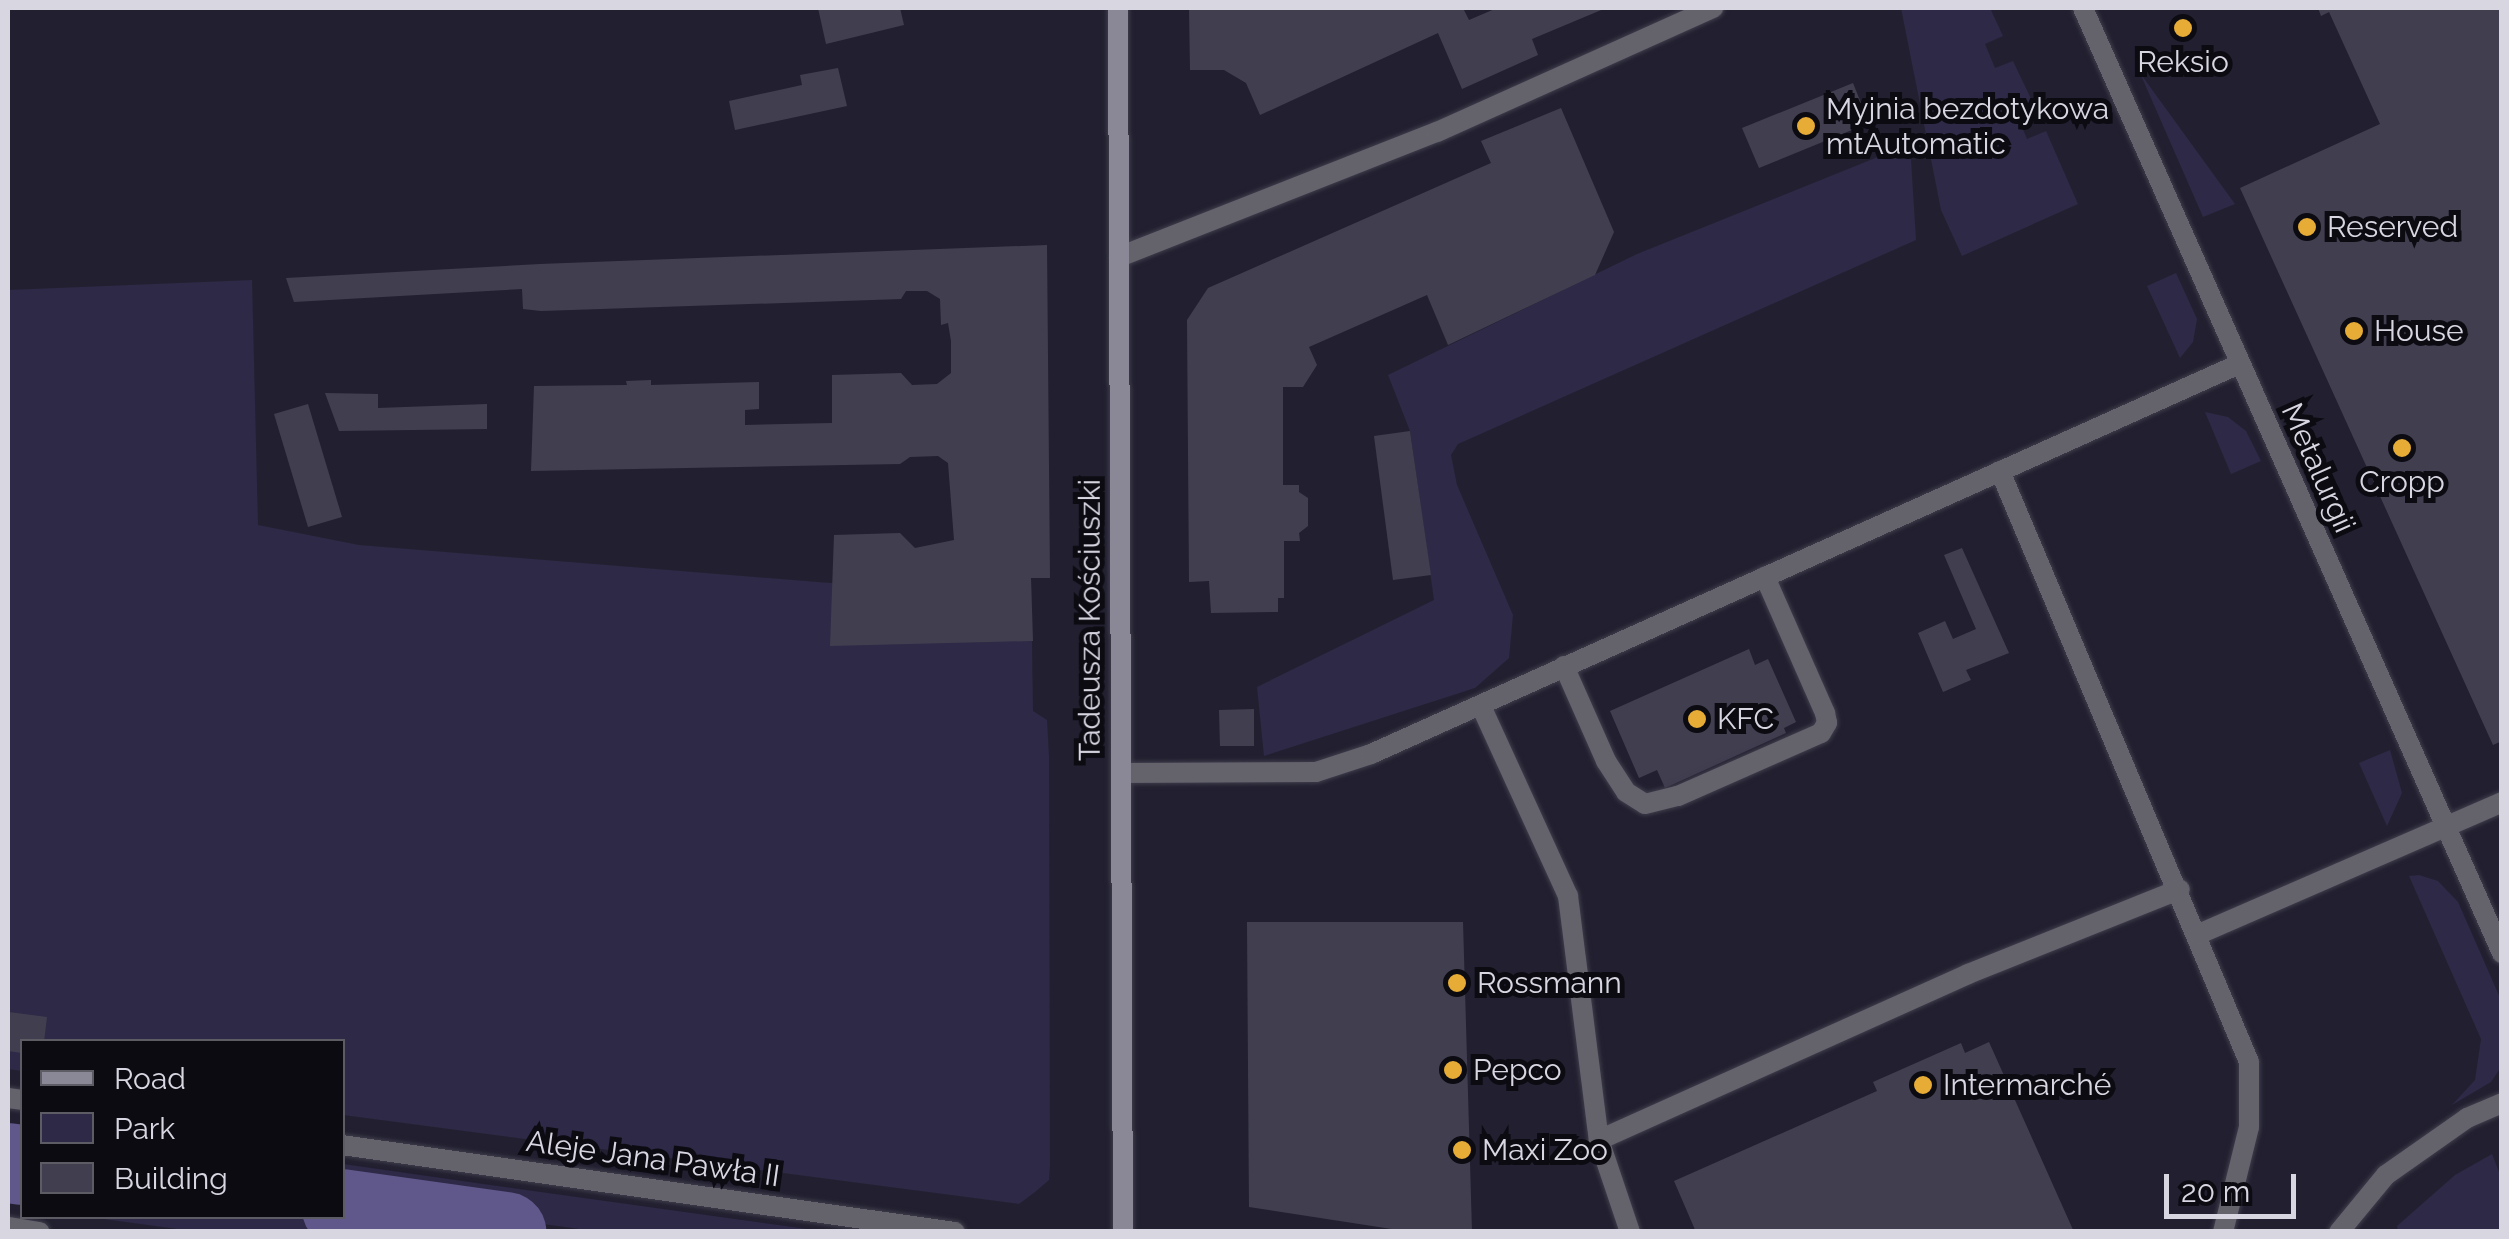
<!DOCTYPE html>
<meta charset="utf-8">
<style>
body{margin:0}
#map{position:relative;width:2509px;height:1239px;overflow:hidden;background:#222030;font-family:Raleway,sans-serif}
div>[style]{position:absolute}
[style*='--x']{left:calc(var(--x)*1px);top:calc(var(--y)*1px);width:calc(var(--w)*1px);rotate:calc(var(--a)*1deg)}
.green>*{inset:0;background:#2e2946}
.river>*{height:80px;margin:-40px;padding:0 40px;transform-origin:40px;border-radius:40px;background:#60578a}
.building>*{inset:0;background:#413e50}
.roads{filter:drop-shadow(0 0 2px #3f3d4c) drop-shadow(0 0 2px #3f3d4c)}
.lane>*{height:20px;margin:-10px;padding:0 10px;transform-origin:10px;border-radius:10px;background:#64636c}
.street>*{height:20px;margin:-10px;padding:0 10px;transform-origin:10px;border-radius:10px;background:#64636c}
.secondary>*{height:20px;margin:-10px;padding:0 10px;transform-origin:10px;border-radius:10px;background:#8a8896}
.dots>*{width:28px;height:28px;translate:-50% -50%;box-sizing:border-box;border:5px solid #0c0b12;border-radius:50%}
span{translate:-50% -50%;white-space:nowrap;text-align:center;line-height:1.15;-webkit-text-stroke:10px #0c0b12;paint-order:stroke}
.poi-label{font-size:30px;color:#d7d6e1}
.left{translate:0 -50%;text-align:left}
.street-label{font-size:30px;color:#d7d6e1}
.frame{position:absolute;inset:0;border:10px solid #d7d6e1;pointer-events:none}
.legend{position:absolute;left:20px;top:1039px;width:325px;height:180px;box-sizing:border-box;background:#0c0b12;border:2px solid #5d5c65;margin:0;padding:12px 18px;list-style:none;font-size:30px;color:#d7d6e1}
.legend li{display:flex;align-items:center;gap:20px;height:50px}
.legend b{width:50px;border:2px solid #5d5c65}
.scale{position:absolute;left:2164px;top:1174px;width:132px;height:45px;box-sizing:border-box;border:5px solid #d7d6e1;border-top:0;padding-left:12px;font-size:30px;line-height:35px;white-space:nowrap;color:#d7d6e1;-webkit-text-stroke:8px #0c0b12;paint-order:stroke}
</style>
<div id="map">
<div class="green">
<i style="clip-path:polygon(1901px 8px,1990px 8px,2003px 36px,1985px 44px,1995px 68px,2013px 61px,2035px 107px,2017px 115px,2027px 139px,2046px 131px,2078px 204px,1962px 256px,1941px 210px)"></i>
<i style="clip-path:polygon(2140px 73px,2235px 204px,2203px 217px)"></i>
<i style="clip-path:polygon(1910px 144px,1916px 240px,1458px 444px,1451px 455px,1457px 485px,1513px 615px,1509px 658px,1475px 688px,1264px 756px,1257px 687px,1434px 600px,1410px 431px,1388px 375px,1637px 254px)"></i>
<i style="clip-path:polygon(2176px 273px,2197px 319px,2193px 342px,2180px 358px,2147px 286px)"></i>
<i style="clip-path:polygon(252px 280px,258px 525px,359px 545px,830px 583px,1031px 578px,1033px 711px,1047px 720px,1049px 756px,1050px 1166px,1049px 1180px,1035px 1192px,1019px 1204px,343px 1115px,342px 1042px,22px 1042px,22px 1071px,8px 1069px,8px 290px)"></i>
<i style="clip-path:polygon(2205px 412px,2228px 417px,2246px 431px,2261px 461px,2231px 474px)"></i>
<i style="clip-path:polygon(2390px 750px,2402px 793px,2387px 826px,2359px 763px)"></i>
<i style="clip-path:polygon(2419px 875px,2438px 881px,2458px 902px,2501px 1000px,2501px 1067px,2491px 1082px,2452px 1105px,2475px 1080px,2481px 1039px,2409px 876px)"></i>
<i style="clip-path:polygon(2492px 1154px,2501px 1177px,2501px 1231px,2398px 1231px,2397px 1226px,2455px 1175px)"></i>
<i style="clip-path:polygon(343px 1164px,483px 1184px,822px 1231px,594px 1231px,343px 1197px)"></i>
<i style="clip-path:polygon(338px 1216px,446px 1231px,199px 1232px,89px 1217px)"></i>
</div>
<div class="river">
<i style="--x:8;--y:1163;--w:14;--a:8"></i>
<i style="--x:342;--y:1209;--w:166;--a:8"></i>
</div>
<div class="building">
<i style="clip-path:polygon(818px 8px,900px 8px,904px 25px,826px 44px)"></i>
<i style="clip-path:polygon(1189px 8px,1463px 8px,1469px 20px,1497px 8px,1606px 8px,1532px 39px,1538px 55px,1462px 89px,1438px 33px,1260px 115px,1246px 83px,1224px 70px,1190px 70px)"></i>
<i style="clip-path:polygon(2318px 8px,2502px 8px,2502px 741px,2493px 745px,2240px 188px,2380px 124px,2329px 12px,2321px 16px)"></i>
<i style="clip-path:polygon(838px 68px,847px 106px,735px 130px,729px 101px,802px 85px,800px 75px)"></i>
<i style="clip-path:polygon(1853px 83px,1869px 123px,1759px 168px,1742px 128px)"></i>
<i style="clip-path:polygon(1561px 108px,1614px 232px,1595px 275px,1448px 345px,1427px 295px,1309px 347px,1317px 365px,1303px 387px,1283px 387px,1283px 485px,1299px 485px,1299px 492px,1308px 498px,1308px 526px,1299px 533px,1300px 541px,1284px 541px,1284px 598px,1278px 598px,1278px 612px,1211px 613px,1209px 581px,1189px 582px,1187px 320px,1208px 288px,1491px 163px,1481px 141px)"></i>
<i style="clip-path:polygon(1047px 245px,1050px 578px,1031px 578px,1033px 641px,830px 646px,834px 535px,900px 533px,915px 548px,954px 540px,948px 463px,938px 456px,910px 457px,900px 464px,531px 471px,534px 386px,627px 385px,626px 381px,651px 380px,651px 385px,759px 382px,759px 409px,745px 410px,745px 425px,832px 423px,832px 375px,901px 373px,912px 385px,937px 384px,951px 373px,951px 341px,948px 323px,941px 325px,940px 299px,927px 291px,906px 291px,901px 299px,541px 311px,523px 309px,522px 289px,294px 302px,286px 278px,540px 264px)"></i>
<i style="clip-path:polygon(325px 393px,378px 394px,378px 408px,487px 404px,487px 429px,339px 431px)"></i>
<i style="clip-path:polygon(308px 404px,342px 517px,308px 527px,274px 414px)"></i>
<i style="clip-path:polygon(1410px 431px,1431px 575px,1393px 580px,1374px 436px)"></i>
<i style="clip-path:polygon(1962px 548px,2009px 653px,1966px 670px,1971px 680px,1943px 692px,1918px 633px,1945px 621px,1953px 639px,1976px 629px,1944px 555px)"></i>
<i style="clip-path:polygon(1749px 649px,1755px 665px,1768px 659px,1796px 722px,1784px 728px,1786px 733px,1665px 788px,1657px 770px,1639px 778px,1610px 711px)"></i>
<i style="clip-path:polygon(1254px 709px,1254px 746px,1220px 746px,1219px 710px)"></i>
<i style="clip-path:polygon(1247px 922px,1463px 922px,1472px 1232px,1411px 1232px,1249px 1207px)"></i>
<i style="clip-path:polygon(9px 1012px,47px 1017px,44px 1042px,22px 1042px,22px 1053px,8px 1051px)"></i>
<i style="clip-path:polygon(1989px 1042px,2074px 1232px,1696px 1232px,1674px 1181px,1877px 1091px,1873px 1082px,1961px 1043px,1965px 1053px)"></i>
</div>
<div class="roads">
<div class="lane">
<i style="--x:1119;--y:257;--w:342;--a:-21.5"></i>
<i style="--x:1437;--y:132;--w:303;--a:-24.2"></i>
<i style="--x:2000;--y:471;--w:641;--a:67.15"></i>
<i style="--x:2249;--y:1062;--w:65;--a:90"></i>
<i style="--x:2249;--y:1127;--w:108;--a:103.9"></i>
<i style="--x:1564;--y:666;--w:104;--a:66.1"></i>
<i style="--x:1606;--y:761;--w:37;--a:57"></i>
<i style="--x:1626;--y:792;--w:22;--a:32"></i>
<i style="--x:1645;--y:804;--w:34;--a:-14"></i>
<i style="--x:1678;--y:796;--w:156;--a:-23.8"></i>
<i style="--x:1821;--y:733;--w:12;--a:-59"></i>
<i style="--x:1827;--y:723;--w:10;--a:-101"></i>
<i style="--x:1825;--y:713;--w:149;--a:-113.8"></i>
<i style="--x:1481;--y:706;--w:209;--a:65.4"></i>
<i style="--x:1568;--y:896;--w:246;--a:82.8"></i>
<i style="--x:1599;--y:1140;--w:97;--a:71.4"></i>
<i style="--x:1121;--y:773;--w:195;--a:-0.3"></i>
<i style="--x:1316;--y:772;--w:58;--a:-18.1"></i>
<i style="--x:1371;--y:754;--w:952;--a:-24.19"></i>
<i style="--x:2199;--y:934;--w:331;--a:-23.5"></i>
<i style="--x:1599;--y:1140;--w:405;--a:-24.2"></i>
<i style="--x:1968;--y:974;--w:228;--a:-21.8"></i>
<i style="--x:2339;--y:1232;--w:74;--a:-50.5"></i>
<i style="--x:2386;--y:1175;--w:99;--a:-35.1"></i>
<i style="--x:2467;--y:1118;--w:38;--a:-23"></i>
</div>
<div class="street">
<i style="--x:2083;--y:8;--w:1034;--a:66.09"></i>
<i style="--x:8;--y:1098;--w:14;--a:8"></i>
<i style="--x:342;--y:1145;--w:619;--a:8.08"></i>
<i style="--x:8;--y:1227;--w:32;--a:9"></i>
</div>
<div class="secondary">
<i style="--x:1118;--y:8;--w:1224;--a:89.77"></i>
</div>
</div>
<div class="dots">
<i style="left:2183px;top:28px;background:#e6ac36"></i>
<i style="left:1806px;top:126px;background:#e6ac36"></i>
<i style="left:2307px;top:227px;background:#e6ac36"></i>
<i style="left:2354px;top:331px;background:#e6ac36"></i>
<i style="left:2402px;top:448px;background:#e6ac36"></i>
<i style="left:1697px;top:719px;background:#e6ac36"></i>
<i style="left:1457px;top:983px;background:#e6ac36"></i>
<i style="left:1453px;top:1070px;background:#e6ac36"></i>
<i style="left:1923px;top:1085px;background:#e6ac36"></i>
<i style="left:1462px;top:1150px;background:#e6ac36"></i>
</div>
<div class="poi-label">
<span style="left:2183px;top:62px">Reksio</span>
<span class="left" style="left:1826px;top:126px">Myjnia bezdotykowa<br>mtAutomatic</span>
<span class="left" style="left:2327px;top:227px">Reserved</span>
<span class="left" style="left:2374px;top:331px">House</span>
<span style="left:2402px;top:482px">Cropp</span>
<span class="left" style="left:1717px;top:719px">KFC</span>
<span class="left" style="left:1477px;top:983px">Rossmann</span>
<span class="left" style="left:1473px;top:1070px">Pepco</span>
<span class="left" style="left:1943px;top:1085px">Intermarché</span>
<span class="left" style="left:1482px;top:1150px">Maxi Zoo</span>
</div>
<div class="street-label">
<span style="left:2318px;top:468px;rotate:66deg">Metalurgii</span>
<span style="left:1090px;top:620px;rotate:-90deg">Tadeusza Kościuszki</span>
<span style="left:653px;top:1159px;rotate:8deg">Aleje Jana Pawła II</span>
</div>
<div class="frame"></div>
<ul class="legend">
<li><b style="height:12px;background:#8a8896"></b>Road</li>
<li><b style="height:28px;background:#2e2946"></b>Park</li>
<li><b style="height:28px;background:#413e50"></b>Building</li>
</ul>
<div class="scale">20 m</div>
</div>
